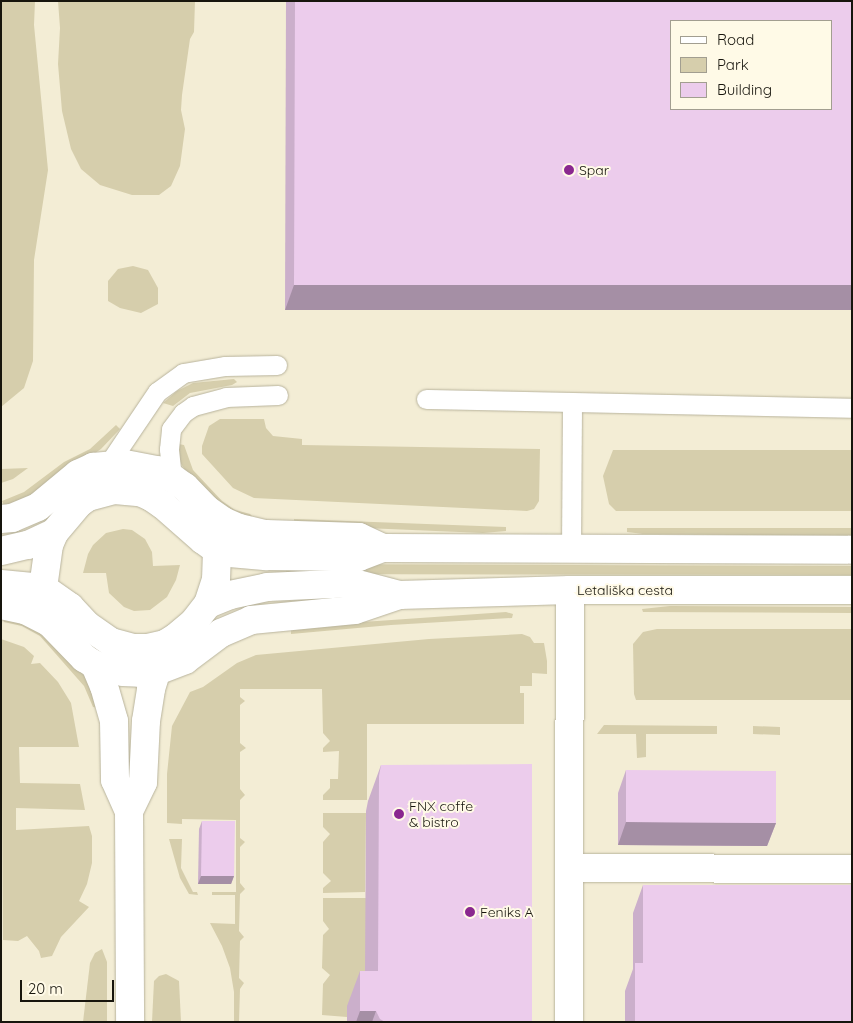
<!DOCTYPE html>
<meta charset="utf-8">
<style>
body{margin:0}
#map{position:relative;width:853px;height:1023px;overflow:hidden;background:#f3edd5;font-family:Quicksand,sans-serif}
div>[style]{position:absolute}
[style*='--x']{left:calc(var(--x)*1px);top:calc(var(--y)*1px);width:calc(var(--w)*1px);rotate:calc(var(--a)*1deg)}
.green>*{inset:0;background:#d6ceac}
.roads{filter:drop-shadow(0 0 1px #b8b39c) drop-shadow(0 0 1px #b8b39c)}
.service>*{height:19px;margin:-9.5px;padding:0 9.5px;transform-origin:9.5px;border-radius:9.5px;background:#fff}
.minor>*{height:28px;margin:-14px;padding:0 14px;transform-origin:14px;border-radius:14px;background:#fff}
.secondary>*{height:28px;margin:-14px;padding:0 14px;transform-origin:14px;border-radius:14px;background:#fff}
.wall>*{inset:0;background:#cbafcb}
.shaded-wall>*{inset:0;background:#a58fa5}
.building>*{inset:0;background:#ecccec}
.dots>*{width:14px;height:14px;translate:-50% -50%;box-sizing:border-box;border:2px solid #fffae7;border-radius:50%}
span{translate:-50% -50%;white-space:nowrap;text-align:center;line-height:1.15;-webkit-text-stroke:4px #fffae7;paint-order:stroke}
.poi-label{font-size:14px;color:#17150d}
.left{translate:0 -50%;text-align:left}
.street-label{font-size:14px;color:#17150d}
.frame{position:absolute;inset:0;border:2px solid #17150d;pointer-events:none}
.legend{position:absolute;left:670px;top:20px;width:162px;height:90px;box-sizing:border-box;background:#fffae7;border:1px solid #a29e90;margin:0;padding:6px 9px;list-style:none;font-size:15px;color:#17150d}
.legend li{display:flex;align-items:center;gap:10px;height:25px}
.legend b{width:25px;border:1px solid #a29e90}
.scale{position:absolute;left:20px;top:980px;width:94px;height:22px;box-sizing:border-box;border:2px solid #17150d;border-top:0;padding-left:6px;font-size:15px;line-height:18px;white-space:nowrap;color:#17150d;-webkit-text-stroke:4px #fffae7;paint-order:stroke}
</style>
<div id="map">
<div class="green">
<i style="clip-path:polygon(1px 1px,35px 1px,34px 25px,48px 170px,34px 260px,33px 361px,24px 388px,1px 407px)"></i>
<i style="clip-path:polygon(58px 1px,195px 1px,194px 32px,190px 39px,182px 95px,181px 110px,185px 129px,180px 166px,171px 186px,159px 195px,132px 195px,100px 185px,81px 169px,71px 149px,62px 111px,58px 64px,60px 28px)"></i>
<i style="clip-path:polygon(133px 266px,148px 270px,158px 288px,158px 304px,141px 313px,120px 308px,108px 301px,108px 281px,118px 269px)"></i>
<i style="clip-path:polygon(234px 379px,237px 382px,232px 385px,190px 393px,173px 406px,163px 403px,177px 391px,193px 383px)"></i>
<i style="clip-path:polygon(220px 419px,264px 419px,266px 428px,273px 436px,302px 439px,302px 445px,540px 449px,539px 501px,534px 509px,527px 511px,254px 498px,233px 488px,202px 454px,202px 446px,209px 426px)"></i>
<i style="clip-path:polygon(116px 425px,120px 429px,101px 449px,29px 497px,5px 507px,2px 501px,24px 492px,64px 462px,90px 449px)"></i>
<i style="clip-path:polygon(178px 444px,184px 445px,193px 470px,222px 501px,235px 510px,250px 514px,252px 516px,251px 521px,233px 515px,188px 475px,180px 462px)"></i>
<i style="clip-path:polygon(613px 450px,852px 450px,852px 511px,616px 511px,609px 504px,603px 476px)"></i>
<i style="clip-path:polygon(28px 468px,13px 479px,1px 483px,1px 469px)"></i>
<i style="clip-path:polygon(294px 519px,506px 527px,506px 531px,483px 533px,294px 525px)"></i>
<i style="clip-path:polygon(627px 528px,852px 528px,852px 536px,643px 534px,627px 532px)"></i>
<i style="clip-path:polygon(123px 529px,132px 530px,145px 539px,152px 552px,153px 566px,180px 565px,176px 580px,167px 597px,150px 610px,134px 611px,124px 607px,109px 593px,106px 573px,83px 573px,88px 554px,93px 545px,106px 533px)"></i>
<i style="clip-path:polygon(286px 564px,852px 566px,852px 575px,286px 574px)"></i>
<i style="clip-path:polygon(670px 606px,852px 607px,852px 613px,643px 612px,642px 609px)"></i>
<i style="clip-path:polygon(506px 612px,513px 614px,512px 618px,391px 625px,291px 634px,291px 627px)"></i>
<i style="clip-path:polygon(3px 616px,36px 627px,85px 676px,99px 708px,93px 707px,84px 686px,40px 636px,22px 626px,4px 622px)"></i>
<i style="clip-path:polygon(657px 629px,852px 629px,852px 700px,636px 700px,634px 694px,633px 644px,643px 632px)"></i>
<i style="clip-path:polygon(522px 634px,530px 637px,534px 643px,544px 643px,547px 661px,547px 674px,532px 673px,532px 686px,520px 686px,520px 693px,524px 693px,524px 724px,367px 724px,367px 800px,323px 800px,323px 795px,330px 788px,330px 779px,338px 779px,339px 751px,323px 752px,323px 748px,330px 741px,323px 733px,322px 689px,240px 689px,240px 697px,245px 701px,240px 705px,240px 743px,246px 748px,240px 752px,240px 789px,245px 795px,240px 800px,240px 838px,245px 842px,240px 847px,240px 883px,245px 889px,240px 894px,239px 931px,244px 937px,240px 941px,239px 978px,244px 983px,240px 989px,239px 1022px,234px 1022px,234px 992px,230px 968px,222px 946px,210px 923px,235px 924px,235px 895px,212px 895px,212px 892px,236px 892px,236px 820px,182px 819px,182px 824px,167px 823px,167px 774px,172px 726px,190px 692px,203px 687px,237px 663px,256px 655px,429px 639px)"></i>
<i style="clip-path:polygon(1px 639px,24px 647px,34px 656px,31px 664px,40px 663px,58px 682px,71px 703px,79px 747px,19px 747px,20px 783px,80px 784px,85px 810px,16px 808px,16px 830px,89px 826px,92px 836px,92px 863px,87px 884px,79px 901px,89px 907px,61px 937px,52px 956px,41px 958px,39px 951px,27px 936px,18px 941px,3px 940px)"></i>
<i style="clip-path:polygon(604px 725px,717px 726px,717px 734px,646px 734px,646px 757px,637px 758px,636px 734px,597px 734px)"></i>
<i style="clip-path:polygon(753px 726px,780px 727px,780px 735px,753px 734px)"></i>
<i style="clip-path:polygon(323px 813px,366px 813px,365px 892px,323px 893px,323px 888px,331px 881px,323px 873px,323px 842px,330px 834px,323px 827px)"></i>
<i style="clip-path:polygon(169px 839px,182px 839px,181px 868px,193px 892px,197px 892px,198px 895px,189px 894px,180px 878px)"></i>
<i style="clip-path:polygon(323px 898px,385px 898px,365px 1007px,347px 1007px,347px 1017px,322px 1015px,323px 984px,330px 975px,322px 968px,323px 935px,329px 929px,323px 921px)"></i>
<i style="clip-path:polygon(102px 949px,107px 962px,107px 1022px,83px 1022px,90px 963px,95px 953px)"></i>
<i style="clip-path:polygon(166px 974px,179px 981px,181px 1022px,152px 1022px,154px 981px,159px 976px)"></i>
</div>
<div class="roads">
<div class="service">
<i style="--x:426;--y:399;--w:426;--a:1.2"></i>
<i style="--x:103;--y:472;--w:97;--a:-56"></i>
<i style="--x:157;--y:392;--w:32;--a:-36"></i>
<i style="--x:183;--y:373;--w:43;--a:-9.5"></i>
<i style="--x:225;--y:366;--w:52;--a:-1.1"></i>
<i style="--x:172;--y:478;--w:29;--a:-96"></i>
<i style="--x:169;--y:449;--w:20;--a:-84"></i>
<i style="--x:171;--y:429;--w:20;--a:-53"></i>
<i style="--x:183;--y:413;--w:12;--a:-35"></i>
<i style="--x:193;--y:406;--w:34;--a:-15"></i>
<i style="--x:226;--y:397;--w:52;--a:-2.2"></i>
<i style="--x:571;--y:549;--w:146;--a:-89.6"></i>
</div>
<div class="minor">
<i style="--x:95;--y:665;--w:23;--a:67"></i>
<i style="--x:104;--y:686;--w:36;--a:74"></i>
<i style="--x:114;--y:721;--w:59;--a:89"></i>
<i style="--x:115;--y:780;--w:34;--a:66"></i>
<i style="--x:129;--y:811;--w:211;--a:89.7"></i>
<i style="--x:129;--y:811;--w:32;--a:-64"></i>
<i style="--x:143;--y:782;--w:61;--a:-87.2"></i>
<i style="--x:146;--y:721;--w:32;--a:-81"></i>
<i style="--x:151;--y:689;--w:41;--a:-72.9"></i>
<i style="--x:569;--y:868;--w:283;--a:0.2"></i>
<i style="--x:569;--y:1022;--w:432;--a:-89.9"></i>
</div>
<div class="secondary">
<i style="--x:1;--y:519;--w:11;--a:-5"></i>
<i style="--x:12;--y:518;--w:28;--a:-23"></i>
<i style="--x:38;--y:507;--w:52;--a:-39.5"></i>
<i style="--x:78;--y:474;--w:17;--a:-25"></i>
<i style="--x:93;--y:467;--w:32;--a:-5"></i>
<i style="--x:125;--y:464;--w:33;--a:11"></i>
<i style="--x:157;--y:470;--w:17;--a:28"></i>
<i style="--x:172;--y:478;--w:16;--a:35"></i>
<i style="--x:185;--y:487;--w:30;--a:46"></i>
<i style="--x:206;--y:509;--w:21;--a:35"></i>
<i style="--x:223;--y:521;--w:17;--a:24"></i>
<i style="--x:239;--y:528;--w:28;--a:13"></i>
<i style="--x:266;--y:534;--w:93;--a:1.8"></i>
<i style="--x:359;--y:537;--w:26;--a:25"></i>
<i style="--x:1;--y:551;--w:28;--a:-13"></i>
<i style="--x:28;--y:545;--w:29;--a:-25"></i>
<i style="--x:1;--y:584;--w:42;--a:5.4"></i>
<i style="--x:43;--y:588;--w:33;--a:35"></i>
<i style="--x:70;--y:607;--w:26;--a:47"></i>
<i style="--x:88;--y:626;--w:28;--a:35"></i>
<i style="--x:111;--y:642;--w:23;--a:15"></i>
<i style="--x:133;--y:648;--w:15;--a:0"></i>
<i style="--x:148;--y:648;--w:17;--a:-13"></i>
<i style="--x:165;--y:644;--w:12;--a:-31"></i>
<i style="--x:175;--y:638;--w:23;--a:-40"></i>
<i style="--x:193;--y:623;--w:24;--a:-52"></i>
<i style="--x:208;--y:604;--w:25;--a:-72"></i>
<i style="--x:216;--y:580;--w:30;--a:-88"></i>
<i style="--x:217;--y:550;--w:18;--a:-99"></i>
<i style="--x:208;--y:604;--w:24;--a:-22"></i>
<i style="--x:230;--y:595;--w:38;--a:-12"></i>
<i style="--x:267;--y:587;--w:87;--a:-2.6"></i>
<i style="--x:354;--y:583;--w:47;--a:14.9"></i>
<i style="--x:399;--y:595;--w:171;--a:-1.7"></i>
<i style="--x:570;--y:590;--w:282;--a:0"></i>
<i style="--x:1;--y:605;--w:25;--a:12"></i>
<i style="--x:25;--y:610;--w:28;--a:27"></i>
<i style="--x:50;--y:623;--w:49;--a:45.8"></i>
<i style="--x:84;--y:658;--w:13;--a:32"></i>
<i style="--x:95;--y:665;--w:29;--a:14"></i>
<i style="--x:123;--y:672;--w:17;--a:3"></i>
<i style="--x:140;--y:673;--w:17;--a:-7"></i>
<i style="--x:157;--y:671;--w:30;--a:-21"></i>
<i style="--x:185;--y:660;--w:45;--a:-36.9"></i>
<i style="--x:221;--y:633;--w:33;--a:-23"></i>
<i style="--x:251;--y:620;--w:104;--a:-5.5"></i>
<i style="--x:355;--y:610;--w:46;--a:-18.8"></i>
<i style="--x:50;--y:623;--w:36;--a:-101"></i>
<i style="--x:43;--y:588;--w:43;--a:-82.1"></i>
<i style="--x:49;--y:545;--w:13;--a:-67"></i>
<i style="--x:54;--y:533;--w:38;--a:-50"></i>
<i style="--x:78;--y:504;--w:12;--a:-35"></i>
<i style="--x:88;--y:497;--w:28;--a:-15"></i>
<i style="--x:115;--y:490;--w:25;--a:5"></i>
<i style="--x:140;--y:492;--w:12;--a:24"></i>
<i style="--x:151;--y:497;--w:14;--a:34"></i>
<i style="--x:163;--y:505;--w:53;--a:41.2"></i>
<i style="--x:203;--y:540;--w:17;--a:36"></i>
<i style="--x:217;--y:550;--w:13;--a:13"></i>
<i style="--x:230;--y:553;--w:37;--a:5"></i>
<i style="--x:267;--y:556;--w:92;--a:0.6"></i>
<i style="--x:359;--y:557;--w:26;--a:-21"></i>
<i style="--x:383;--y:548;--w:469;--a:0.2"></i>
</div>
</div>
<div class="wall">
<i style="clip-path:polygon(286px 1px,852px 1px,285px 310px)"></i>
<i style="clip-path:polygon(381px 765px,532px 1022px,347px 1022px,347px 1006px,360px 971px,365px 971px,366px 811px,368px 801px)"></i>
<i style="clip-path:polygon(626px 770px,776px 823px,767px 846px,618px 845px,618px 793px)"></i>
<i style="clip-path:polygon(202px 821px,234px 876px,231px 884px,198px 884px,199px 829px)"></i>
<i style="clip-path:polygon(643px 885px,852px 1022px,625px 1022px,625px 991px,633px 969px,633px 913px)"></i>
</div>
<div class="shaded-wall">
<i style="clip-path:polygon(294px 285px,852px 285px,852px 310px,285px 310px)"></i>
<i style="clip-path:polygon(626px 822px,776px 823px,767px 846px,618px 845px)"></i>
<i style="clip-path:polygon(201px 876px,234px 876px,231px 884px,198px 884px)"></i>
<i style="clip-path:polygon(360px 1011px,376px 1011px,372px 1022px,356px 1022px)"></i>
</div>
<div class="building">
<i style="clip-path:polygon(evenodd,295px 1px,852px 1px,852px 285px,294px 285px,295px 1px,672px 21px,832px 21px,832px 109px,672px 109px,672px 21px)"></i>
<i style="clip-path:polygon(532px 764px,532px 1022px,385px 1022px,380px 1019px,376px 1011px,360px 1011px,360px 971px,378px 971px,379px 776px,381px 765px)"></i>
<i style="clip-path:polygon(626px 770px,776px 771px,776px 823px,626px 822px)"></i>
<i style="clip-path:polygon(202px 821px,235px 821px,234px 876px,201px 876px)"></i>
<i style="clip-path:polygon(643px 885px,852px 885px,852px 1022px,635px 1022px,635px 963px,643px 963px)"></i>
</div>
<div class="dots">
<i style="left:569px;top:170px;background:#8a278f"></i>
<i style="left:399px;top:814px;background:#8a278f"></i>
<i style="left:470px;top:912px;background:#8a278f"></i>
</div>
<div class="poi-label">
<span class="left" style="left:579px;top:170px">Spar</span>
<span class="left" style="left:409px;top:814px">FNX coffe<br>&amp; bistro</span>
<span class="left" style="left:480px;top:912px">Feniks A</span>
</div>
<div class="street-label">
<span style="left:625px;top:590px">Letališka cesta</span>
</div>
<div class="frame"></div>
<ul class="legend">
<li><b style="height:6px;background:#fff"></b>Road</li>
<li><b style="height:14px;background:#d6ceac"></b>Park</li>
<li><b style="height:14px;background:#ecccec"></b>Building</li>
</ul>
<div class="scale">20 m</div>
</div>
